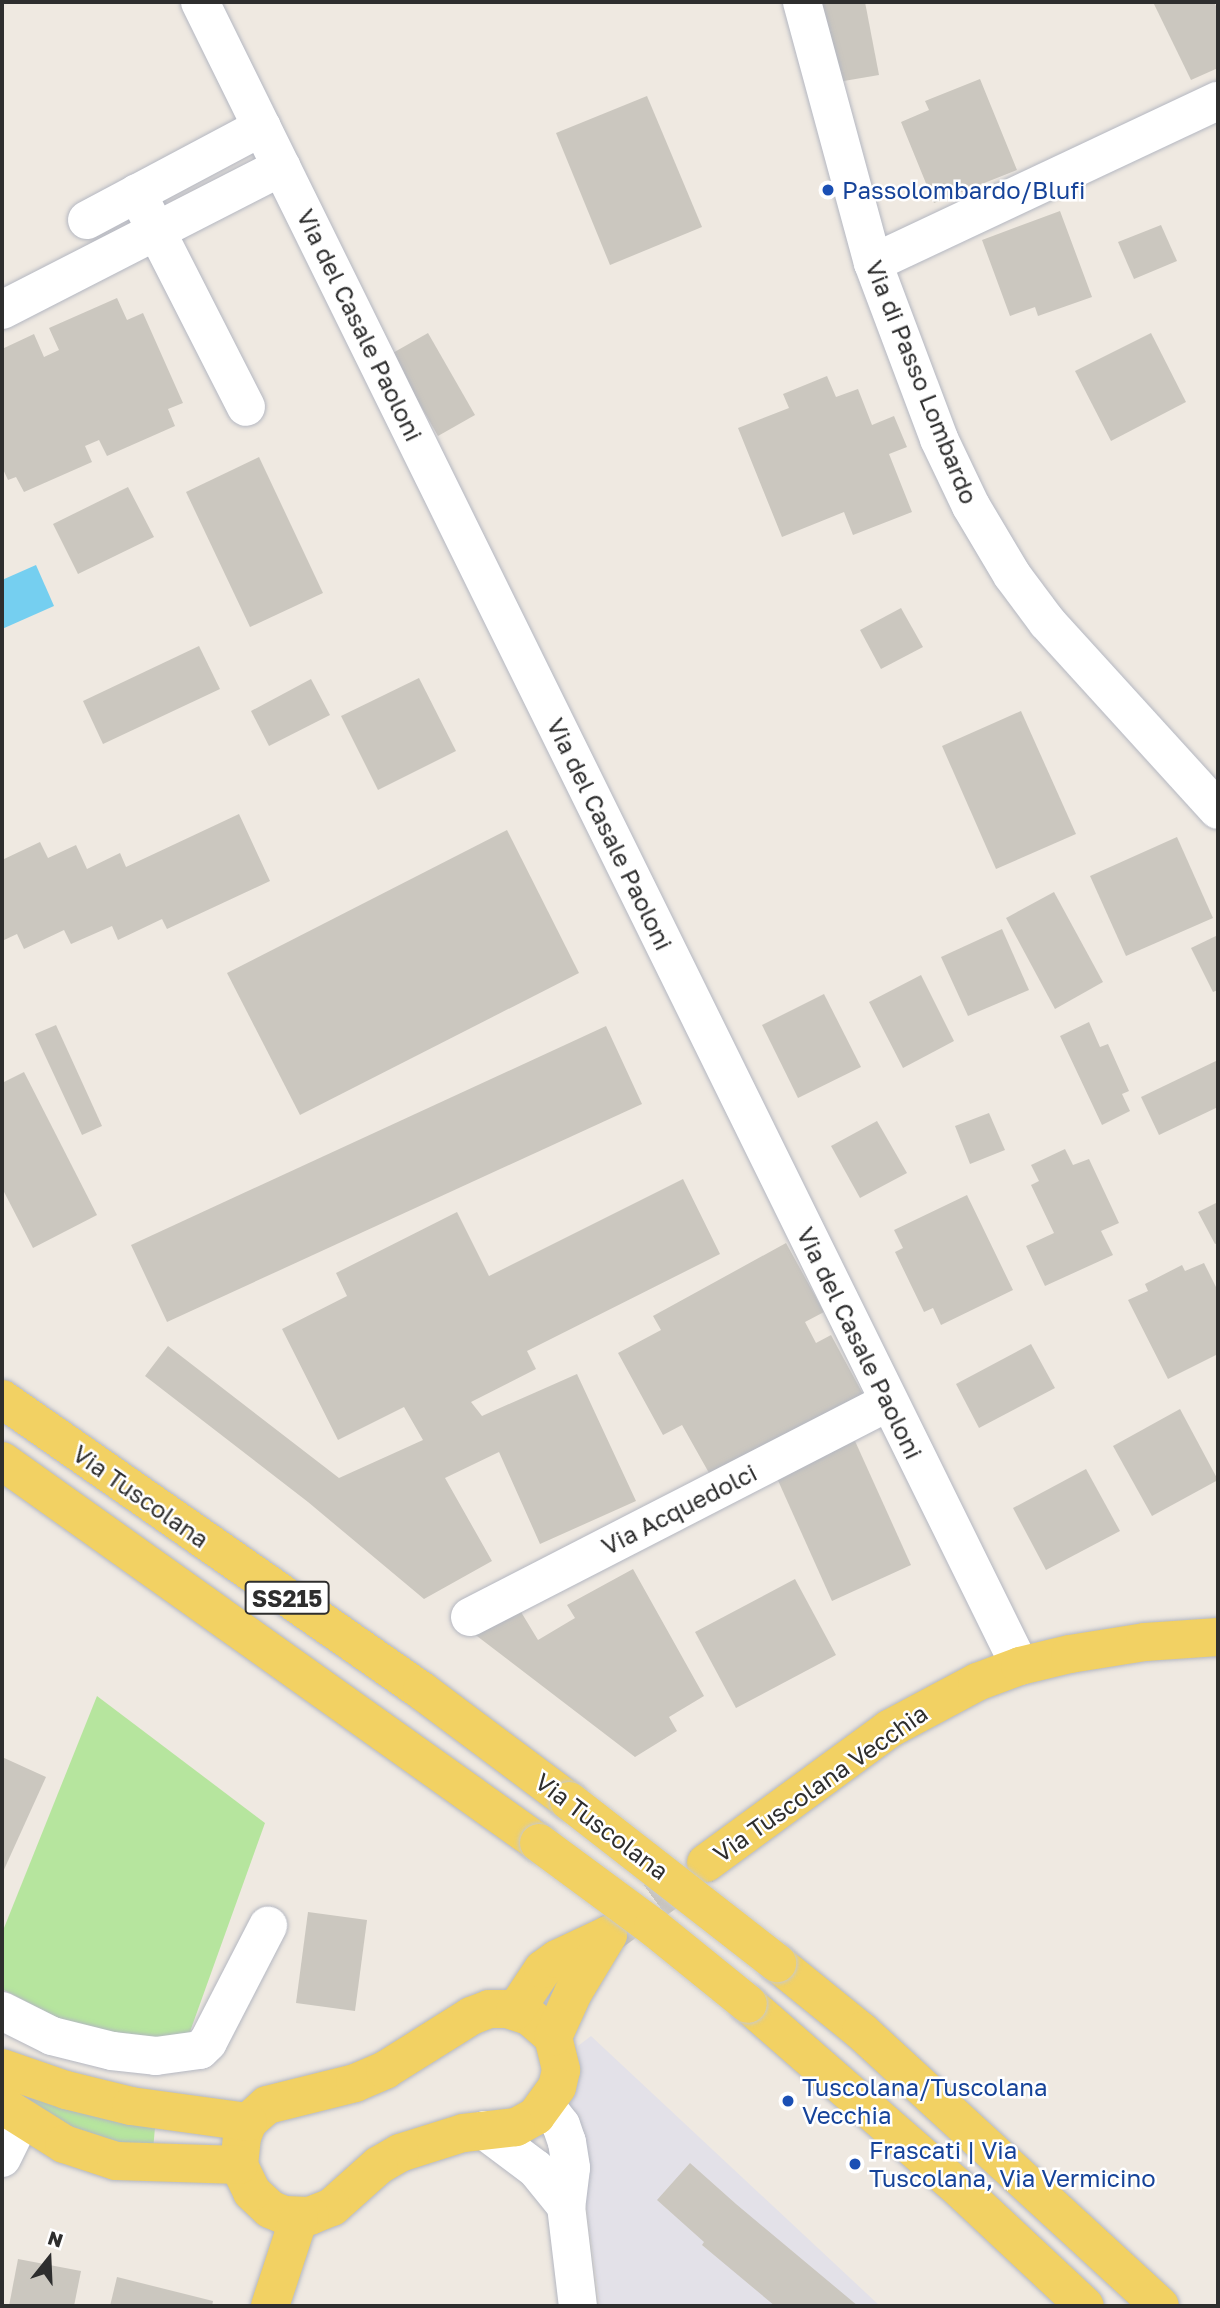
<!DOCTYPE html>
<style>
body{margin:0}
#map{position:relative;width:1220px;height:2308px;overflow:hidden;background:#efe9e1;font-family:"Golos Text",sans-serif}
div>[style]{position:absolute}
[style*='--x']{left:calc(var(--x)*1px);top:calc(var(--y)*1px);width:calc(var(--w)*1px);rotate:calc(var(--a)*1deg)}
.industrial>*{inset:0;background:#e3e1e8}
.green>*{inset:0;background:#b6e59e}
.water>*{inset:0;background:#75cff0}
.building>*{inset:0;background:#cbc7bf}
.major-tunnel>*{height:38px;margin-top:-19px;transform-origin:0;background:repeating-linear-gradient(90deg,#c8c4bd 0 38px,transparent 0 57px)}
.roads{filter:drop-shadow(0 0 2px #b4b7c1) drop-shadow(0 0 2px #b4b7c1)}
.minor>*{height:38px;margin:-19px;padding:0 19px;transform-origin:19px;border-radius:19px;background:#fff}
.major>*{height:38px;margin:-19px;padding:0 19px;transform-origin:19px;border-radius:19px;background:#f2d163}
.bridges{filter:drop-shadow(0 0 2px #c9c9c9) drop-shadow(0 0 2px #c9c9c9)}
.major-bridge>*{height:38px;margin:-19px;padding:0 19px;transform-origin:19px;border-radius:19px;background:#f2d163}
.dots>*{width:19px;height:19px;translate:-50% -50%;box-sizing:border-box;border:4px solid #fff;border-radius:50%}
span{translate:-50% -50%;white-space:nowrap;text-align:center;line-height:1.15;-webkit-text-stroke:5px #fff;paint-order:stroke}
.shield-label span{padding:2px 5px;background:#fff;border:2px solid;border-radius:5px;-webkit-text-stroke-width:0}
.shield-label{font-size:23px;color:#2e2e2e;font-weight:700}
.transit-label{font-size:24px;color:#164399}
.left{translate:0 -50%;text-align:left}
.street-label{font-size:24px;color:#2e2e2e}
.frame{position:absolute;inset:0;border:4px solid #2e2e2e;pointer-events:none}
.north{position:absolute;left:14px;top:2224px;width:70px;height:70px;-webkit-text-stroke:5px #fff;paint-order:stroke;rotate:18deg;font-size:19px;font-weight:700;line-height:28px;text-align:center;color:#2e2e2e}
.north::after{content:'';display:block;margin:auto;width:24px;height:32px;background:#2e2e2e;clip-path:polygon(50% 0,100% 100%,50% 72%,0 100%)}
</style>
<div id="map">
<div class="industrial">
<i style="clip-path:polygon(591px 2036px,880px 2306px,600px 2306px,582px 2173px,565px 2111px,575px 2095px,580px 2073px,578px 2046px)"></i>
</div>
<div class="green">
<i style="clip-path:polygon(97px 1696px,265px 1823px,187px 2040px,93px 2036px,2px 1989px,2px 1933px)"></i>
<i style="clip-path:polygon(31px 2095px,155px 2127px,153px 2151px,118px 2148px,24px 2105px)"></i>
</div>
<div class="water">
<i style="clip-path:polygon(36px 565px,54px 606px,2px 629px,2px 580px)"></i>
</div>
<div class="building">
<i style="clip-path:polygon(822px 2px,865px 2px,879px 75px,838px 82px)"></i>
<i style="clip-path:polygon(1153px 2px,1214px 2px,1218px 10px,1218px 68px,1191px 80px)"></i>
<i style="clip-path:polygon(980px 79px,1017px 170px,934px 203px,901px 122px,929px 110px,925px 101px)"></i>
<i style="clip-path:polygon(647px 96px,702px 227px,610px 265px,556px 133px)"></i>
<i style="clip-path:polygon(1060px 211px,1092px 297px,1038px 316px,1035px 307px,1010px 316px,982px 240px)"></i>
<i style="clip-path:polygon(1161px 225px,1177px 261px,1134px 279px,1118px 242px)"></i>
<i style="clip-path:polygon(117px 298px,127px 320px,143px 313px,183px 403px,168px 409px,175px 426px,107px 456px,99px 440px,85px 446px,92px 462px,24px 492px,16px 477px,8px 480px,2px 467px,2px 349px,34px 334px,44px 357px,59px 350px,49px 328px)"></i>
<i style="clip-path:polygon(428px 333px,475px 415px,438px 436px,391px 354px)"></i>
<i style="clip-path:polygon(1151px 333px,1186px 402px,1111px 441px,1075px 371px)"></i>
<i style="clip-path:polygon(827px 376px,836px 397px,858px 389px,872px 425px,894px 416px,907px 447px,889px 454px,912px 512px,853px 535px,844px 512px,782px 537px,738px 428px,789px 408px,783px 394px)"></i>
<i style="clip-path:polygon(259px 457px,323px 593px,250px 627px,186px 492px)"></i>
<i style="clip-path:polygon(128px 487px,154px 537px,78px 574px,53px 524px)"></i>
<i style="clip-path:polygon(901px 608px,923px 647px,881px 669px,860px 630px)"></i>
<i style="clip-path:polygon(199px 646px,220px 689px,103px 744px,83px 701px)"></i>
<i style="clip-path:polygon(419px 678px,456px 751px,378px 790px,341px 716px)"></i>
<i style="clip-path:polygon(311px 679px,330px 715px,269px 746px,251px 711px)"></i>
<i style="clip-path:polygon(1021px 711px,1076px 834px,996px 869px,942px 746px)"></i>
<i style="clip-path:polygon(239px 814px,270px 881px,167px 929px,162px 919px,118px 940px,112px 926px,71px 944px,64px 930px,24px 949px,17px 934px,2px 941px,2px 860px,40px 842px,48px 858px,76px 845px,87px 869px,120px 853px,126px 867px)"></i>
<i style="clip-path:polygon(507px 830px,579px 973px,300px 1115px,227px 973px)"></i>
<i style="clip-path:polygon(1177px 837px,1213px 918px,1126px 956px,1090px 876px)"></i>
<i style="clip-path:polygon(1054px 892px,1103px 982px,1055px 1009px,1006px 918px)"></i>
<i style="clip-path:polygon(1002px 929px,1029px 990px,968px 1016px,941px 957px)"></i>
<i style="clip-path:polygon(1218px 935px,1218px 990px,1213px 992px,1191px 948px)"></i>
<i style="clip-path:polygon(921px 975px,954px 1041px,903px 1068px,869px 1002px)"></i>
<i style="clip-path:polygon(824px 994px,861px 1067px,798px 1098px,762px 1025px)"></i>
<i style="clip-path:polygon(1089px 1022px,1100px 1047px,1108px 1044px,1129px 1091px,1122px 1094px,1130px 1111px,1102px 1125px,1060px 1036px)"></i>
<i style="clip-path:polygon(56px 1025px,102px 1126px,82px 1135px,35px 1034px)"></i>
<i style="clip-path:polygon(606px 1026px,642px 1104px,167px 1322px,131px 1245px)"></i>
<i style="clip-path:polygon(1218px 1060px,1218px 1107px,1159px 1135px,1141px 1097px)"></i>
<i style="clip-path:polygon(24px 1072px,97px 1215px,33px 1248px,2px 1188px,2px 1083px)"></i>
<i style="clip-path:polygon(989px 1113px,1005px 1150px,970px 1164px,955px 1126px)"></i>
<i style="clip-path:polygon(877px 1121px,907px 1173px,860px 1198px,831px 1146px)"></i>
<i style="clip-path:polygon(1065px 1149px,1073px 1165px,1089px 1159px,1119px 1223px,1101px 1231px,1113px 1255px,1045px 1286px,1026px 1246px,1054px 1233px,1031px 1185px,1039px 1181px,1031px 1165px)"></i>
<i style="clip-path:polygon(683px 1179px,720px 1254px,527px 1351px,536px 1369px,471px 1402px,482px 1416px,577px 1374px,636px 1501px,540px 1544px,499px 1452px,445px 1478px,492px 1561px,424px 1599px,308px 1502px,145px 1376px,168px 1346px,339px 1478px,423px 1440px,404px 1407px,338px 1440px,282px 1329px,347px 1296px,336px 1273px,457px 1212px,489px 1276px)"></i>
<i style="clip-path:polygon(967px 1195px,1013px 1290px,941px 1325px,933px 1308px,924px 1312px,895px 1252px,903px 1248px,894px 1230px)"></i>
<i style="clip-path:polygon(1218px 1202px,1218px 1243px,1215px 1244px,1198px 1212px)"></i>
<i style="clip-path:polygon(786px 1243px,824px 1312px,805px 1322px,816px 1343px,831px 1335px,864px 1396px,713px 1480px,682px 1425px,663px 1435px,618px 1353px,661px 1330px,653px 1316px)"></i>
<i style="clip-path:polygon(1204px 1263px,1218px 1291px,1218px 1354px,1168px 1379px,1128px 1300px,1148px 1291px,1145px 1284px,1182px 1265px,1185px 1271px)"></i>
<i style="clip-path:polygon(1031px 1344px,1055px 1388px,979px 1428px,956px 1384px)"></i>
<i style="clip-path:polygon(1180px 1409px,1218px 1480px,1152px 1516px,1113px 1446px)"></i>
<i style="clip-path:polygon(855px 1441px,911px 1565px,832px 1601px,776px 1476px)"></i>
<i style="clip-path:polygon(1086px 1469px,1120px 1531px,1046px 1570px,1013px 1508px)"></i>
<i style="clip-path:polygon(633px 1569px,704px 1696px,669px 1717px,677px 1731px,635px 1757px,473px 1633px,518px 1607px,538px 1640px,575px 1618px,567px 1605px)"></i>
<i style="clip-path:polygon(795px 1579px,836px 1655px,736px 1708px,695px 1632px)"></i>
<i style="clip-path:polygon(2px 1757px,46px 1777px,2px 1874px)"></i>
<i style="clip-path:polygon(308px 1912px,367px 1920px,355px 2011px,296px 2003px)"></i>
<i style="clip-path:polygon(690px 2163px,736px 2204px,858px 2306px,775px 2306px,702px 2245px,704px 2242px,657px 2200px)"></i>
<i style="clip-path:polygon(18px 2259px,81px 2271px,74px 2306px,9px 2306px)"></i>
<i style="clip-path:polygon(117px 2277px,213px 2301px,212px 2306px,110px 2306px)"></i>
</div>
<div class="major-tunnel">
<i style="--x:609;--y:1934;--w:115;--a:-36.2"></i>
</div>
<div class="roads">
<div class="minor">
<i style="--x:200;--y:2;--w:1855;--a:63.77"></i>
<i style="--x:802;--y:2;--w:270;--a:74.8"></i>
<i style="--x:873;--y:263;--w:188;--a:69.4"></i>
<i style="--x:939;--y:439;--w:74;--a:64.5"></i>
<i style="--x:971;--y:506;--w:80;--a:59.3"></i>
<i style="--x:1012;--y:575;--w:59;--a:53.3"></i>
<i style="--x:1047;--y:622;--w:254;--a:47.7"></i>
<i style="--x:137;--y:193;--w:240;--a:63"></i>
<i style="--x:87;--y:220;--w:198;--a:-28"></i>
<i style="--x:873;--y:263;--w:381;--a:-25.2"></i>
<i style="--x:2;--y:310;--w:314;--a:-27.1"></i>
<i style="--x:470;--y:1617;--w:470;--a:-27.2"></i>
<i style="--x:2;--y:2011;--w:56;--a:26.6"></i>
<i style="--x:52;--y:2036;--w:62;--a:14"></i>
<i style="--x:112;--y:2051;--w:44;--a:6.5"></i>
<i style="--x:156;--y:2056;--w:44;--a:-7.8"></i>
<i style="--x:200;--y:2050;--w:11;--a:-45"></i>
<i style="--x:208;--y:2042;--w:131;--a:-62.7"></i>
<i style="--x:546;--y:2106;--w:24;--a:52"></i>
<i style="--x:561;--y:2125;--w:18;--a:71"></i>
<i style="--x:567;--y:2142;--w:26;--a:81"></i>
<i style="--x:571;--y:2168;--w:38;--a:97"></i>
<i style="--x:566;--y:2206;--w:101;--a:83.2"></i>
<i style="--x:484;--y:2130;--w:65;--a:36.9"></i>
<i style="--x:536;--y:2169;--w:48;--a:51"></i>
<i style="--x:2;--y:2158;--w:43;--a:-64"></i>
</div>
<div class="major">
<i style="--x:2;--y:1399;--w:512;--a:34.81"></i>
<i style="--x:422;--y:1691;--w:184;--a:36.8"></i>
<i style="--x:2;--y:1461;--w:659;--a:35.43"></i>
<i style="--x:706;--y:1863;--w:227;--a:-36.2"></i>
<i style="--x:889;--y:1729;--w:100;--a:-28.1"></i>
<i style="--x:977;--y:1682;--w:46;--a:-20.4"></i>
<i style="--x:1020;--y:1666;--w:51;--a:-13.5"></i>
<i style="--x:1070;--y:1654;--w:76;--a:-9.1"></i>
<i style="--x:1145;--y:1642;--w:73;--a:-3.9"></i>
<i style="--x:777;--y:1963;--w:108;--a:39"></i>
<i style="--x:861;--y:2031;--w:406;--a:42.6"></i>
<i style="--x:748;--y:2004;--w:284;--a:41.1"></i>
<i style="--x:962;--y:2191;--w:168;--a:43.1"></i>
<i style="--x:489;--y:2009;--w:18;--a:0"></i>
<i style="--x:507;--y:2009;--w:23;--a:18"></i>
<i style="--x:529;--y:2016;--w:32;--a:41"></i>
<i style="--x:553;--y:2037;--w:34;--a:76"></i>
<i style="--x:561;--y:2070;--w:17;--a:103"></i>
<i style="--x:557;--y:2087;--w:36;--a:126"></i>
<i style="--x:536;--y:2116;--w:23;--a:151"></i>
<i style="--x:516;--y:2127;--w:53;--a:173.5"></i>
<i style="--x:463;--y:2133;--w:66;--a:162.4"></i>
<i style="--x:400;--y:2153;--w:24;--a:150"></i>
<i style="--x:379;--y:2165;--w:63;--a:138.2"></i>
<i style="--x:332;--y:2207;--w:24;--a:158"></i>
<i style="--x:310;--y:2216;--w:26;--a:-178"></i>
<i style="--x:284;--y:2215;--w:15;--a:-157"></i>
<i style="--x:270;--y:2209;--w:25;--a:-137"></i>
<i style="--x:252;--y:2192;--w:30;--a:-116"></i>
<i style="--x:239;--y:2165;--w:28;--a:-84"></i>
<i style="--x:242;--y:2137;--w:16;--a:-68"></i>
<i style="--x:248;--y:2122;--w:25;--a:-42"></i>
<i style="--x:267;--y:2105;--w:91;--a:-14"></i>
<i style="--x:355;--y:2083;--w:33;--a:-23"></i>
<i style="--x:385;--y:2070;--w:102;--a:-32.1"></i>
<i style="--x:471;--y:2016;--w:19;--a:-21"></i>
<i style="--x:515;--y:2011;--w:50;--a:-56.3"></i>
<i style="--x:543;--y:1969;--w:17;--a:-36"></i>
<i style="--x:557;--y:1959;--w:56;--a:-25.2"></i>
<i style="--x:553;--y:2037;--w:48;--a:-65.6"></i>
<i style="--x:573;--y:1993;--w:68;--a:-58.9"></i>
<i style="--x:2;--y:2068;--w:68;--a:19"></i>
<i style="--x:66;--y:2090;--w:67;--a:13.8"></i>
<i style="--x:131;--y:2106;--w:118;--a:7.8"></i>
<i style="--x:2;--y:2105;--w:73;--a:32.2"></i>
<i style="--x:64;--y:2144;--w:55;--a:18.1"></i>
<i style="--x:116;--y:2161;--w:123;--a:1.9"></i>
<i style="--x:270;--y:2306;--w:93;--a:-71.8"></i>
</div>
</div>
<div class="bridges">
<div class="major-bridge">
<i style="--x:569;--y:1801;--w:264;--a:37.9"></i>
<i style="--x:539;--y:1843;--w:142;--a:36.4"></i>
<i style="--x:653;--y:1927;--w:122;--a:39"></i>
</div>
</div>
<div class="dots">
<i style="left:828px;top:190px;background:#1a4fb4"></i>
<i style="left:788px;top:2101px;background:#1a4fb4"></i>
<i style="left:855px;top:2164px;background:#1a4fb4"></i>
</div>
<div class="shield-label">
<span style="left:287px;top:1598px">SS215</span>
</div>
<div class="transit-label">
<span class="left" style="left:842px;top:190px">Passolombardo/Blufi</span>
<span class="left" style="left:802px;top:2101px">Tuscolana/Tuscolana<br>Vecchia</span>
<span class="left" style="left:869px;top:2164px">Frascati | Via<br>Tuscolana, Via Vermicino</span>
</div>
<div class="street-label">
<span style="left:360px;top:325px;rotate:64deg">Via del Casale Paoloni</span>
<span style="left:922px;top:382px;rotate:68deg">Via di Passo Lombardo</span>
<span style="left:610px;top:834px;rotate:64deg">Via del Casale Paoloni</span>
<span style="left:860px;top:1343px;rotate:64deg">Via del Casale Paoloni</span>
<span style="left:141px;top:1496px;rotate:35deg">Via Tuscolana</span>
<span style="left:679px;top:1509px;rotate:-27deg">Via Acquedolci</span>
<span style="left:820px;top:1783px;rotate:-35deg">Via Tuscolana Vecchia</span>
<span style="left:602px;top:1826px;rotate:37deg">Via Tuscolana</span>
</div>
<div class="frame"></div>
<div class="north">N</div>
</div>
